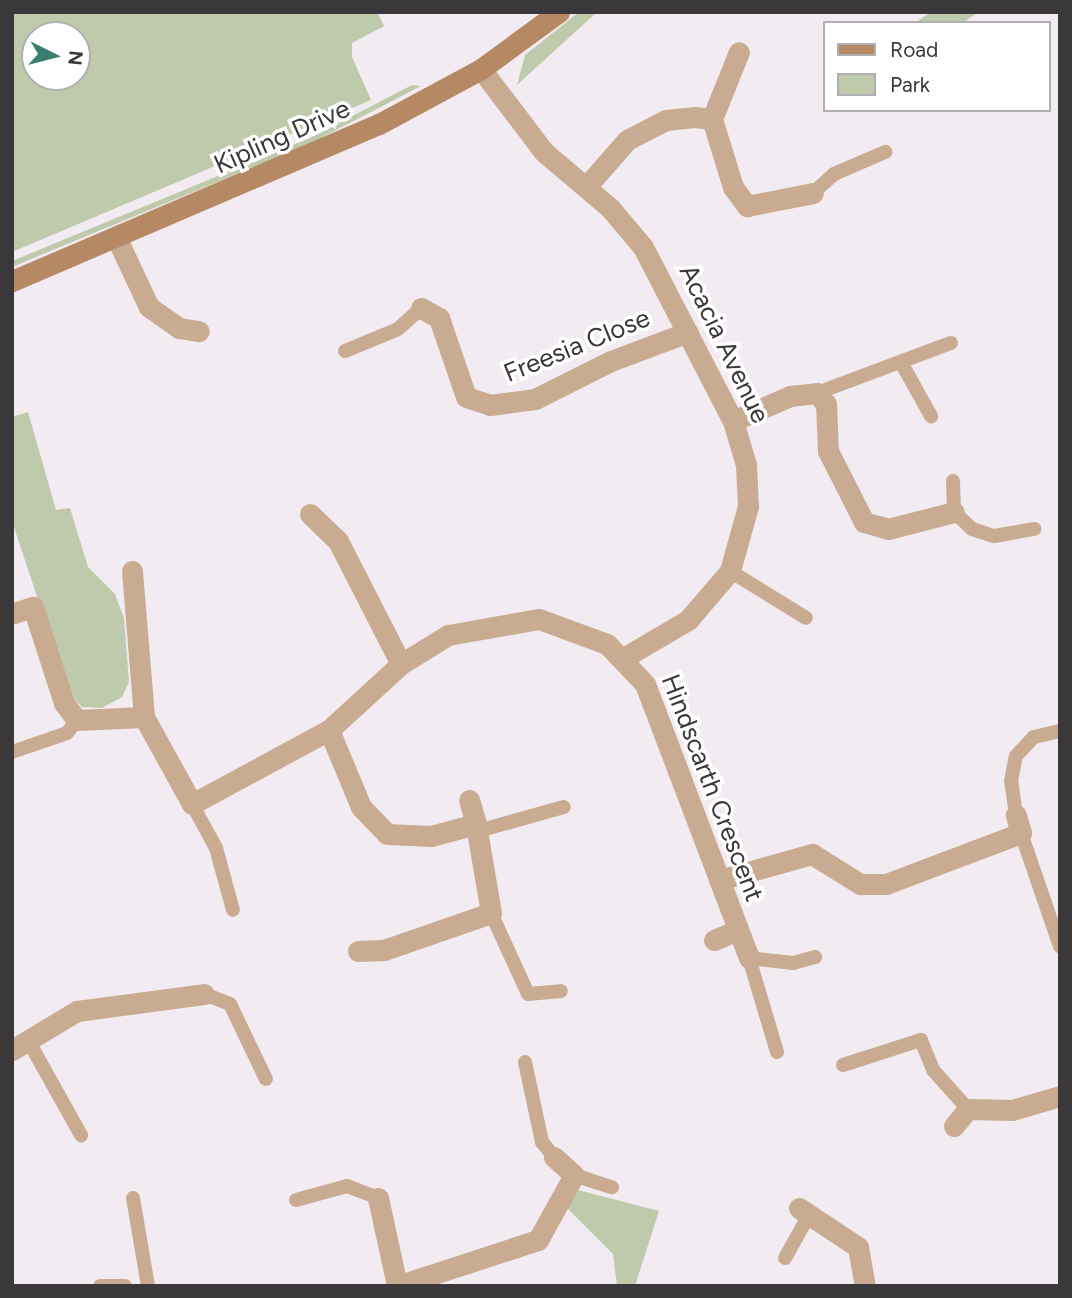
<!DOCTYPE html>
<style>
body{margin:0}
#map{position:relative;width:1072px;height:1298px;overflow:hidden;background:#f2ebf1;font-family:Figtree,sans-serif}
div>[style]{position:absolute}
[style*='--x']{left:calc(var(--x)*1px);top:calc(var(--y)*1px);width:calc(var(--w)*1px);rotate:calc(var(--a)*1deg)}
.green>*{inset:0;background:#becaab}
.lane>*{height:14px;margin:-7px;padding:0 7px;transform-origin:7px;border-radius:7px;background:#c9ab92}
.street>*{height:21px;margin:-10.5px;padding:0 10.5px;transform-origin:10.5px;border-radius:10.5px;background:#c9ab92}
.secondary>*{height:21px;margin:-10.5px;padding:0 10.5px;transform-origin:10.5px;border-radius:10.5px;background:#b68965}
span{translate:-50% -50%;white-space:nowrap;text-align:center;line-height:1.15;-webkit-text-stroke:7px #fff;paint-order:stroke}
.street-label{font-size:26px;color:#3b383b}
.frame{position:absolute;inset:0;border:14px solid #3b383b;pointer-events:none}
.legend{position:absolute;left:823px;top:21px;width:228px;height:91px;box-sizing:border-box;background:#fff;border:2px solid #b1afb1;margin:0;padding:9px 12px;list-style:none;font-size:21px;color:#3b383b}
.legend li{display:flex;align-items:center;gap:14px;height:35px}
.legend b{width:35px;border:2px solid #b1afb1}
.north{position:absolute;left:21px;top:21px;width:70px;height:70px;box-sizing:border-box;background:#fff;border:2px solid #b1afb1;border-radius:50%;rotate:96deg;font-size:19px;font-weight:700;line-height:28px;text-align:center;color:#3b383b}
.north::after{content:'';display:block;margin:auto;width:24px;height:32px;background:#3a7e71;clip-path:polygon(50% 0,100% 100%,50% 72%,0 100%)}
</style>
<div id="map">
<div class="green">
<i style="clip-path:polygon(evenodd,12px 12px,377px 12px,384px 26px,352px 43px,352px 57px,371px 100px,12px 252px,12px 12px,35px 35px,77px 35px,77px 77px,35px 77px,35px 35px)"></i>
<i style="clip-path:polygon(579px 12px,597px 12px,517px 85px,525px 55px)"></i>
<i style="clip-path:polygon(931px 12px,978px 12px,963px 23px,915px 23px)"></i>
<i style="clip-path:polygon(412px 85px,421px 86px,313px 142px,12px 267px,12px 261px,310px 138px)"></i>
<i style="clip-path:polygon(28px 412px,56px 510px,70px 508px,88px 567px,115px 594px,124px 618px,129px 682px,122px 697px,102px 708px,82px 707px,69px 693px,12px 521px,12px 417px)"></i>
<i style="clip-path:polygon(578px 1190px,659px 1211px,635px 1286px,617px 1286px,613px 1254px,565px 1206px)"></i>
</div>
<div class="lane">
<i style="--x:813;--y:193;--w:28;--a:-42"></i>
<i style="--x:834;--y:174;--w:56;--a:-23.3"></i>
<i style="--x:345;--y:351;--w:57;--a:-22.5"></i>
<i style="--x:398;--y:329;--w:31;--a:-42"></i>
<i style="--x:902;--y:364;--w:60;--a:60.9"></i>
<i style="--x:817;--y:393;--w:143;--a:-20.5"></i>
<i style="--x:953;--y:481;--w:31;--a:88"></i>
<i style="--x:954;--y:512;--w:25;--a:43"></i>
<i style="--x:972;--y:529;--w:23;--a:18"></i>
<i style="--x:994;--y:536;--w:41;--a:-9.9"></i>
<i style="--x:730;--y:571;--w:89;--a:31.7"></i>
<i style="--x:12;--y:752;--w:58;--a:-19.1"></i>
<i style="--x:67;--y:733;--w:16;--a:-52"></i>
<i style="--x:192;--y:804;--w:50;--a:61.4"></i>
<i style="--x:216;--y:848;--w:64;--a:74.7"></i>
<i style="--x:1016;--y:815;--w:34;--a:-98"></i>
<i style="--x:1011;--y:781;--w:25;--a:-79"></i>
<i style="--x:1016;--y:756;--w:26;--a:-47"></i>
<i style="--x:1034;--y:737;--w:27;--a:-13"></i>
<i style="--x:478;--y:831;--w:89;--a:-15.6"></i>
<i style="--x:1021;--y:833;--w:120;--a:71"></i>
<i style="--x:491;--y:913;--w:89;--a:65.4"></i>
<i style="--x:528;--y:994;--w:33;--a:-5"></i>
<i style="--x:204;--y:994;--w:28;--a:21"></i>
<i style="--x:230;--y:1004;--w:83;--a:64.4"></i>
<i style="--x:29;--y:1042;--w:107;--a:60.8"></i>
<i style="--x:777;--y:1052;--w:98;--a:-106.6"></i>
<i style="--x:749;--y:958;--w:44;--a:6.5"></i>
<i style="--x:793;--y:963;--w:23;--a:-15"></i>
<i style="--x:525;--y:1062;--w:82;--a:78"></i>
<i style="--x:542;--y:1142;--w:19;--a:51"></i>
<i style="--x:843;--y:1065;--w:82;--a:-17.8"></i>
<i style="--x:921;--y:1040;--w:32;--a:68"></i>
<i style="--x:933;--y:1070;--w:52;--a:48.1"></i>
<i style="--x:574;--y:1175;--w:40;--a:18"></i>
<i style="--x:133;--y:1198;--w:89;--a:80.3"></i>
<i style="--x:296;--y:1200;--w:53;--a:-15.4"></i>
<i style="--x:347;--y:1186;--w:33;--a:21"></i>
<i style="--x:785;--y:1258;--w:49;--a:-60.8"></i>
<i style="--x:100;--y:1286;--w:25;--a:0"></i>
</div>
<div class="street">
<i style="--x:481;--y:69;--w:104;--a:52.8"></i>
<i style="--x:544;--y:152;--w:87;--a:40.3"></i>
<i style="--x:610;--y:208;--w:51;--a:49.8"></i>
<i style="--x:643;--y:247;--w:196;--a:62.7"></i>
<i style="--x:733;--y:421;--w:46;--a:73.5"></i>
<i style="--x:746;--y:465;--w:41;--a:87.2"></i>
<i style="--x:748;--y:506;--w:67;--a:105.5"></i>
<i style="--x:730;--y:571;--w:65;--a:130.6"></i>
<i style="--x:688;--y:620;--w:73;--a:149.6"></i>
<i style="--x:712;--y:119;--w:72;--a:-68.1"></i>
<i style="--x:586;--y:187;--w:62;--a:-48.9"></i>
<i style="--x:627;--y:140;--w:44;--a:-27.1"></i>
<i style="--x:666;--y:120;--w:28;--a:-6"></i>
<i style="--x:694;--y:117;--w:18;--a:6"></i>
<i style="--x:712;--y:119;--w:71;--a:72.8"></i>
<i style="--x:733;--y:187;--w:24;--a:54"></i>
<i style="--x:747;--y:206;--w:67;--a:-11.1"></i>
<i style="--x:117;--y:239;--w:75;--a:64.8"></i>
<i style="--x:149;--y:307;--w:37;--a:35"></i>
<i style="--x:179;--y:328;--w:20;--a:9"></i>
<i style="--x:421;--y:308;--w:21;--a:29"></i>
<i style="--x:439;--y:318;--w:83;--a:71.1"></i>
<i style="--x:466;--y:397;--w:25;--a:18"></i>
<i style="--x:490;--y:405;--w:45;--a:-7.6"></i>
<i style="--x:535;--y:399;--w:85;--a:-26.6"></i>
<i style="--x:611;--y:361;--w:82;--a:-20.6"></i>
<i style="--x:733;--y:421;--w:62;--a:-23.7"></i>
<i style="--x:790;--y:396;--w:27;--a:-6"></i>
<i style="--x:817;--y:393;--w:14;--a:51"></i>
<i style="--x:826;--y:404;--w:47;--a:87.6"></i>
<i style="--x:828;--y:451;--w:80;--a:63.1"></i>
<i style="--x:864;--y:522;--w:25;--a:16"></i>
<i style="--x:888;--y:529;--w:68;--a:-14.4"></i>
<i style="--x:310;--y:514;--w:39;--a:44"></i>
<i style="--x:338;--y:541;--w:138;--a:62.9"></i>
<i style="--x:132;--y:571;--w:146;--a:85.3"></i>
<i style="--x:144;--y:717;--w:99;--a:61.1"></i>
<i style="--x:192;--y:804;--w:156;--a:-28.4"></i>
<i style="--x:329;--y:730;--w:98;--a:-42.5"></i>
<i style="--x:401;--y:664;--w:55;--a:-31.7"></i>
<i style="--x:448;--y:635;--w:92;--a:-10"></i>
<i style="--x:539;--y:619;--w:72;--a:20.2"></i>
<i style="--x:607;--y:644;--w:55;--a:46.5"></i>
<i style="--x:645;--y:684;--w:293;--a:69.2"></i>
<i style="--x:14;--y:613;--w:20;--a:-18"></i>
<i style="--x:33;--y:607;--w:101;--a:72.1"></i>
<i style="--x:64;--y:703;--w:21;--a:53"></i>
<i style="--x:77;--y:720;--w:67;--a:-2.6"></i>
<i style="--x:329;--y:730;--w:83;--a:67.4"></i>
<i style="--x:361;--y:807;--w:37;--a:46"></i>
<i style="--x:387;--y:834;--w:44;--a:2.6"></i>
<i style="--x:431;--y:836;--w:47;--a:-14.9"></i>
<i style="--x:476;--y:824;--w:25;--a:-106"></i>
<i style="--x:719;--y:880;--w:97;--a:-15.6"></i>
<i style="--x:812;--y:854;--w:57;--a:32"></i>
<i style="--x:860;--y:884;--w:26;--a:0"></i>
<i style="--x:886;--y:884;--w:144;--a:-20.7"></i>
<i style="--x:1021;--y:833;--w:19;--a:-106"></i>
<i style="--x:714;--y:940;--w:26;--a:-23"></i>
<i style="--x:358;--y:951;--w:26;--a:-2"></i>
<i style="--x:384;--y:950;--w:113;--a:-19.1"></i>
<i style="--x:491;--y:913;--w:90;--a:-99.6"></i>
<i style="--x:12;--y:1050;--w:76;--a:-31"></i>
<i style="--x:77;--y:1011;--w:128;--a:-7.6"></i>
<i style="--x:954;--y:1126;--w:22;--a:-51"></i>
<i style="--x:968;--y:1109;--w:44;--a:1.3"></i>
<i style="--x:1012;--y:1110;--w:50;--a:-16.3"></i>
<i style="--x:378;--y:1198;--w:89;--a:77.7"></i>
<i style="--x:799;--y:1208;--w:71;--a:33.5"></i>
<i style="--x:858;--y:1247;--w:40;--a:80"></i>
<i style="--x:397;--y:1286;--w:148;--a:-18.1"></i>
<i style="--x:538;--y:1240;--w:74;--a:-61"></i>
<i style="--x:574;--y:1175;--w:27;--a:-138"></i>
</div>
<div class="secondary">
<i style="--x:12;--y:281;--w:399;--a:-23.2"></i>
<i style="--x:379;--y:124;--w:116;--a:-28.3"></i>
<i style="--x:481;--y:69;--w:97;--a:-36.2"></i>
</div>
<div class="street-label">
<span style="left:282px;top:137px;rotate:-24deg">Kipling Drive</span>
<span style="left:724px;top:344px;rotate:64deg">Acacia Avenue</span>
<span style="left:577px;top:346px;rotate:-22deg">Freesia Close</span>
<span style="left:712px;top:788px;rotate:69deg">Hindscarth Crescent</span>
</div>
<div class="frame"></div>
<ul class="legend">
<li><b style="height:9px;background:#b68965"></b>Road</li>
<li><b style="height:19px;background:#becaab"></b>Park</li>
</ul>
<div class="north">N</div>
</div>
